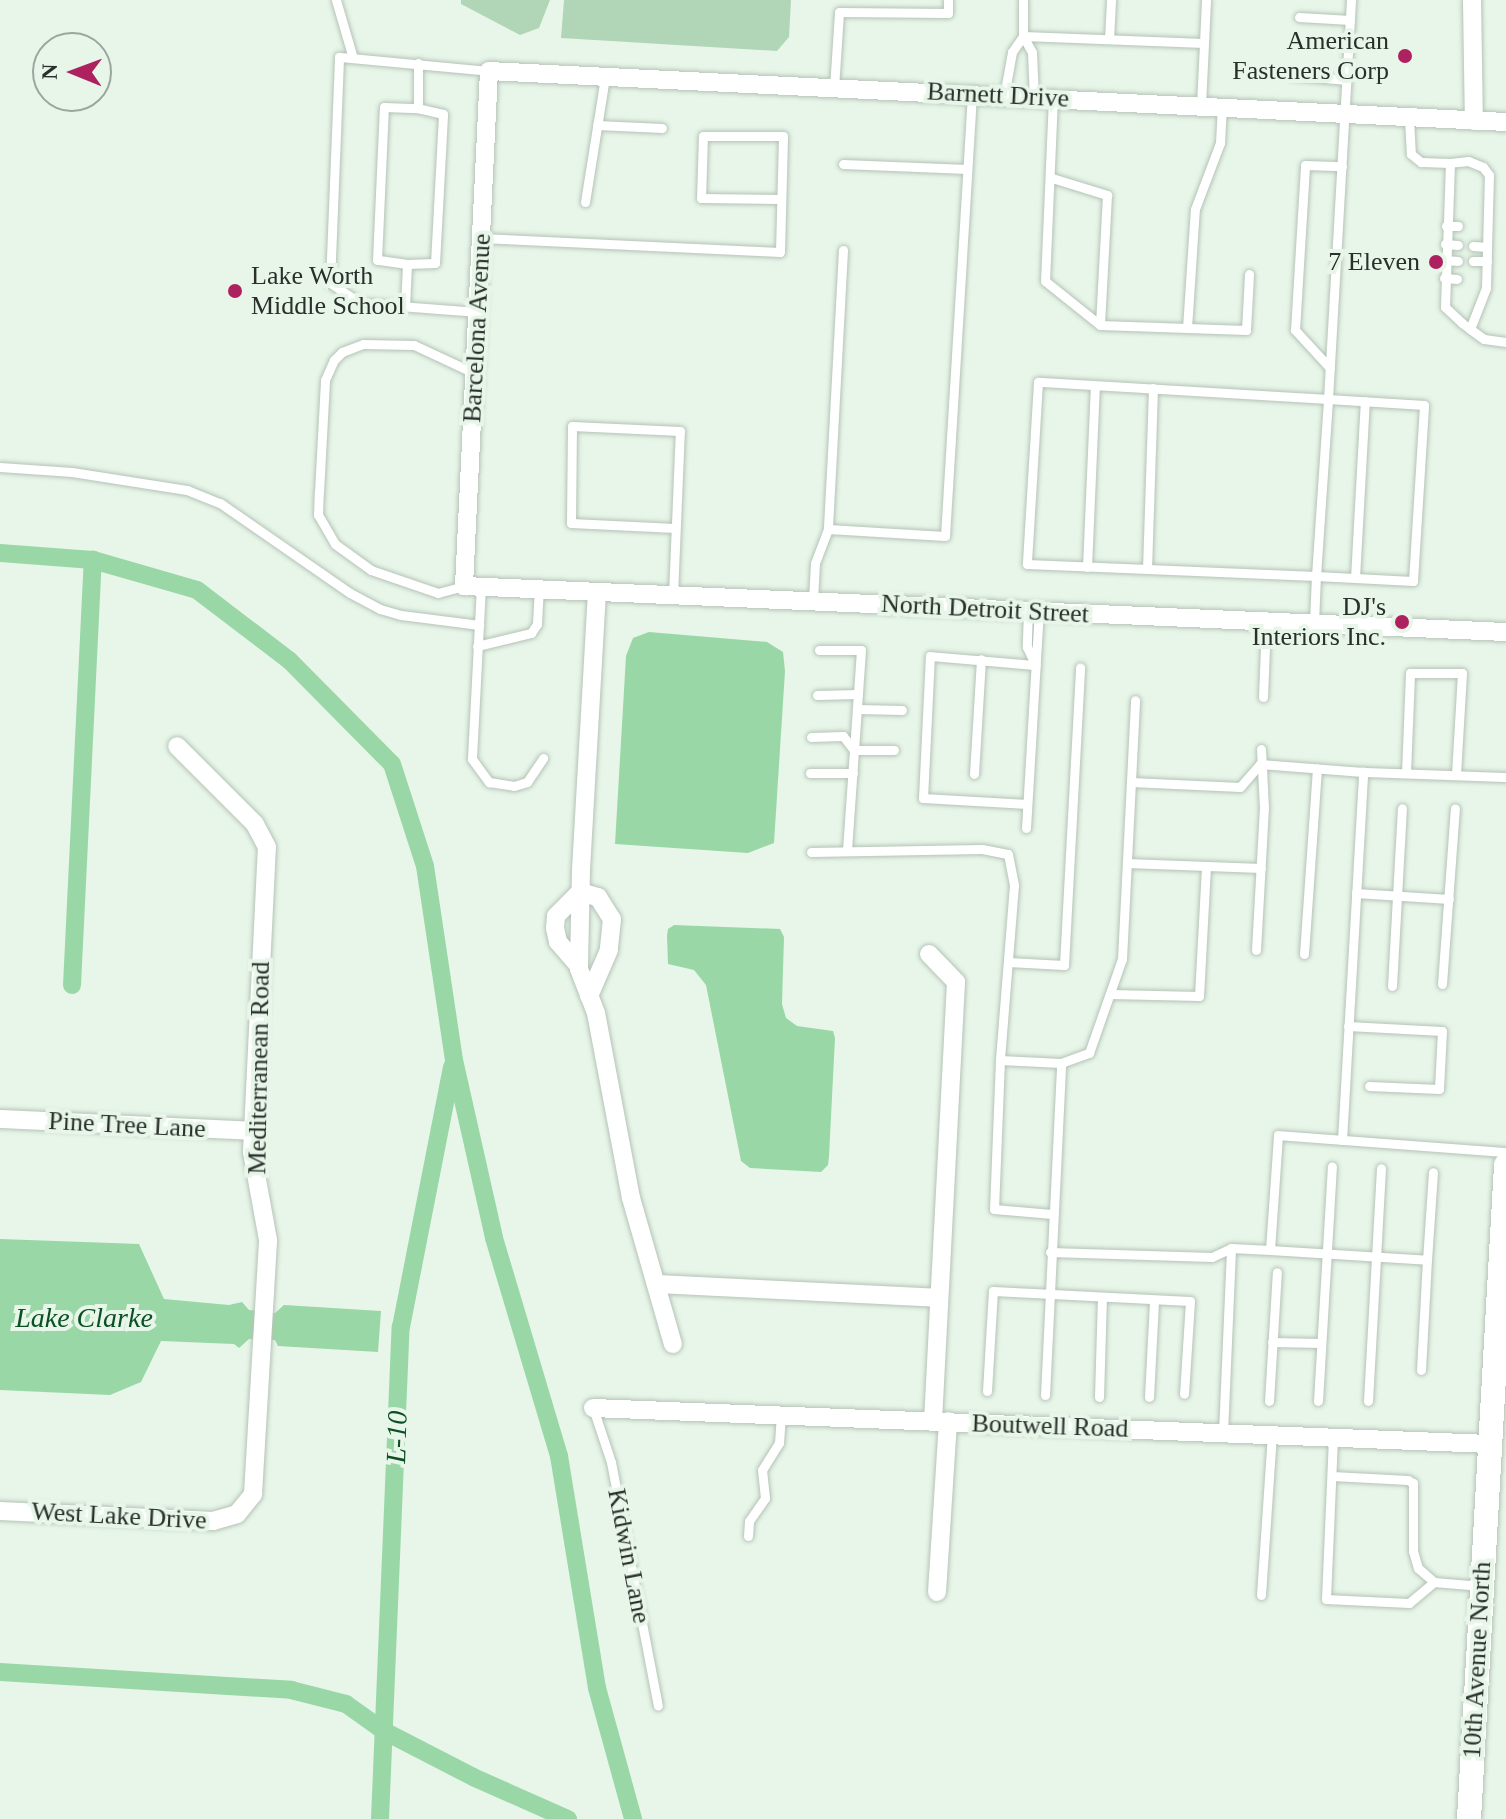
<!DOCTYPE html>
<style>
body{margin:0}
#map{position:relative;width:1506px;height:1819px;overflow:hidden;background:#e7f6e9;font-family:Georgia,serif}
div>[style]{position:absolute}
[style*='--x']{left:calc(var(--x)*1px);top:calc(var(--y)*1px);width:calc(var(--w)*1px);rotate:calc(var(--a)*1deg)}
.green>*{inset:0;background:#b1d6b7}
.water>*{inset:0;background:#9ad7a6}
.canal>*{height:18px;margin:-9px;padding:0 9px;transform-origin:9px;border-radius:9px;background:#9ad7a6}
.roads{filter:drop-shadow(0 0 2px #b5c3b7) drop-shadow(0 0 2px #b5c3b7)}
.lane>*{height:9px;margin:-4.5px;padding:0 4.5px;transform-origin:4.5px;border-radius:4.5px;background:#fff}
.street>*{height:18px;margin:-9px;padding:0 9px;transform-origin:9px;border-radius:9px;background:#fff}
.secondary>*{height:24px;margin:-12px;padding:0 12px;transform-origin:12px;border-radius:12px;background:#fff}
.dots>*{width:22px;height:22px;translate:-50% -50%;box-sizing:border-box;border:4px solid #e7f6e9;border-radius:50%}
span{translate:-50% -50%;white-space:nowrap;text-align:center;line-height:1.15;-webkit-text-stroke:8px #e7f6e9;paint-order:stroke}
.poi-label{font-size:26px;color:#292f2a}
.right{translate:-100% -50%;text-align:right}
.left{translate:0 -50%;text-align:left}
.street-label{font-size:26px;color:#292f2a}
.water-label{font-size:28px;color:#0b5023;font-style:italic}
.north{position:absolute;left:32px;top:32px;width:80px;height:80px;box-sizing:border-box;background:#e7f6e9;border:2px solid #9ba69d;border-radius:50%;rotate:271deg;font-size:22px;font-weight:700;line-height:32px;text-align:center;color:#292f2a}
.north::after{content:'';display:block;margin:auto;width:28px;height:36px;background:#ad215f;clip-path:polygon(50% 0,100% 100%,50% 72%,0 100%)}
</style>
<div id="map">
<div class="green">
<i style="clip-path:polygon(461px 0,550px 0,539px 28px,520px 35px,461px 4px)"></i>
<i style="clip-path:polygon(564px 0,791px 0,789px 37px,777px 51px,561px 38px)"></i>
</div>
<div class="water">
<i style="clip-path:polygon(649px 632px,767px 642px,783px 652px,785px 671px,774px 843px,748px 853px,615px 844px,626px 656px,633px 638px)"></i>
<i style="clip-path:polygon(674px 925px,780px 929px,784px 937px,782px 1004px,786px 1018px,797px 1026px,833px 1031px,835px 1038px,829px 1156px,828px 1165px,821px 1172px,750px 1168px,741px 1161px,706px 985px,694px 970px,668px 964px,667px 936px,668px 929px)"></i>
<i style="clip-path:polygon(0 1239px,139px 1244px,164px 1299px,229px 1305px,242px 1302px,249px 1310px,275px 1313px,284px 1305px,381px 1311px,378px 1352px,278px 1346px,275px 1340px,249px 1339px,239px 1348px,234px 1344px,161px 1341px,141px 1382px,110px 1395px,0 1390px)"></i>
</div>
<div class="canal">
<i style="--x:0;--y:553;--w:93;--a:4.3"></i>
<i style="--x:93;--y:560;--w:108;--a:16.1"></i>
<i style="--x:197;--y:590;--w:116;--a:37.3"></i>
<i style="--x:289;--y:660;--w:146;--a:45.3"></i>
<i style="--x:392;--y:764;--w:107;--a:72.1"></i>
<i style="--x:425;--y:866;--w:196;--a:81.5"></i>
<i style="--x:454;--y:1060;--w:182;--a:77.3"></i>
<i style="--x:494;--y:1238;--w:227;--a:73.4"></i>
<i style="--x:559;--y:1456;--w:235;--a:80.7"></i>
<i style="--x:597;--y:1688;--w:136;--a:74.6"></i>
<i style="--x:72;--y:985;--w:426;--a:-87.2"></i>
<i style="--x:0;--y:1672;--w:292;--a:3.5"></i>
<i style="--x:291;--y:1690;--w:57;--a:14.3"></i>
<i style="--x:346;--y:1704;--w:47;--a:35.4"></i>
<i style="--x:384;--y:1731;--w:100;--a:27.3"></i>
<i style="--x:473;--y:1777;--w:104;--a:23.9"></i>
<i style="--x:380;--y:1819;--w:492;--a:-87.6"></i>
<i style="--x:401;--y:1327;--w:265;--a:-78.9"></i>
</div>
<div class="roads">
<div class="lane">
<i style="--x:336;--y:0;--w:60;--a:73.7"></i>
<i style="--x:1023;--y:0;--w:36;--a:90"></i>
<i style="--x:1023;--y:36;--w:18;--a:61"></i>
<i style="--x:1032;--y:52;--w:45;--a:87.5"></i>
<i style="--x:1299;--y:17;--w:51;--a:3.4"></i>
<i style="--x:1023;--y:36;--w:181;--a:2.2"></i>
<i style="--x:1204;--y:43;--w:43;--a:-87.3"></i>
<i style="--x:1109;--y:39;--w:39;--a:-87"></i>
<i style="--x:1291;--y:75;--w:56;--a:5.1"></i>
<i style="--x:834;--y:88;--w:76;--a:-86.2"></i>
<i style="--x:839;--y:12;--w:109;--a:0.5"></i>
<i style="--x:948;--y:13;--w:13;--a:-90"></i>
<i style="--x:1004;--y:96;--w:45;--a:-79.7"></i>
<i style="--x:1012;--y:52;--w:19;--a:-55"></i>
<i style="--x:1201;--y:105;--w:62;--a:-87.2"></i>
<i style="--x:1409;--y:118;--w:36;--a:87"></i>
<i style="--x:1411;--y:154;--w:13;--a:39"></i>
<i style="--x:1421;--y:162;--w:29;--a:2"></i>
<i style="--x:597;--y:125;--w:65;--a:2.6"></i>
<i style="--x:843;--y:164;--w:124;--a:2.3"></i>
<i style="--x:1052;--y:178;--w:58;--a:17.2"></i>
<i style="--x:1107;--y:195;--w:130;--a:93.1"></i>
<i style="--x:1100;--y:325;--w:70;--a:-141.3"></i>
<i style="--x:1045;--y:281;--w:183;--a:-87.5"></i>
<i style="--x:585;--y:202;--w:127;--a:-80.9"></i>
<i style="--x:1446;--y:226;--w:12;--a:0"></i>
<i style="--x:481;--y:238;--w:299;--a:2.7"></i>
<i style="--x:780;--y:252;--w:116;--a:-88.5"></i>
<i style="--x:783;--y:136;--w:80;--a:180"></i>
<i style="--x:703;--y:136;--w:62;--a:91.8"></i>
<i style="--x:701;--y:198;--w:80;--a:0.7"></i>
<i style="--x:1445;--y:244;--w:13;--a:4"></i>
<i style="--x:1473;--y:246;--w:14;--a:4"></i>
<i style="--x:843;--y:250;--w:279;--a:93.1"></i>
<i style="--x:828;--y:529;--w:117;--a:3.4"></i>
<i style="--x:945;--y:536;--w:443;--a:-86.5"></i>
<i style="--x:1445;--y:260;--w:13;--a:4"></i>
<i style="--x:1473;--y:261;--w:14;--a:0"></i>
<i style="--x:407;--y:264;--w:28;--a:-2"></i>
<i style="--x:435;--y:263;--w:149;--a:-86.9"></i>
<i style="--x:443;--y:114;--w:26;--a:-167"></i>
<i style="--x:1444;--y:278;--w:13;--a:4"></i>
<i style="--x:405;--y:307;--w:43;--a:-87.3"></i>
<i style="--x:407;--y:264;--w:30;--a:-172"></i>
<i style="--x:377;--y:260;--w:153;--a:-87.4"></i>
<i style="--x:384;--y:107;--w:34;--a:2"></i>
<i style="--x:418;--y:108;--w:45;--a:-90"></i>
<i style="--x:478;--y:312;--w:118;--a:-175.6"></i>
<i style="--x:360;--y:303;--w:36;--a:-146"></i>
<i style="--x:330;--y:283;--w:226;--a:-87.7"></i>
<i style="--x:339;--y:57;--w:151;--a:5.3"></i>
<i style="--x:1100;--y:325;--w:146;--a:2"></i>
<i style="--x:1246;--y:330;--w:56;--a:-86.9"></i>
<i style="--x:1187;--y:328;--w:119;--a:-86.2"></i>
<i style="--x:1195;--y:209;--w:71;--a:-69.3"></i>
<i style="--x:1220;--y:143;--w:35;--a:-87"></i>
<i style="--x:1470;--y:329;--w:44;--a:-68.7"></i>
<i style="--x:1486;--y:288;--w:113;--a:-88.5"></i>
<i style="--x:1489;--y:175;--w:10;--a:-127"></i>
<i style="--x:1483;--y:167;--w:16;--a:-158"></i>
<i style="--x:1468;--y:161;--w:18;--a:174"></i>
<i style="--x:1450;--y:163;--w:144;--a:92"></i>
<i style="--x:1445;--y:307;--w:23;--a:43"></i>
<i style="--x:1462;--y:323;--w:10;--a:37"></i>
<i style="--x:1470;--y:329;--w:17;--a:36"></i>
<i style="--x:1484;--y:339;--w:22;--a:8"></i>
<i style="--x:1330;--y:368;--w:52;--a:-132.6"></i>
<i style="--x:1295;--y:330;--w:165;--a:-86.5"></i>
<i style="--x:1305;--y:165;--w:37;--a:2"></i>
<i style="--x:0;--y:467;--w:72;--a:4"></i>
<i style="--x:72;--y:472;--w:116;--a:8.9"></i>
<i style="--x:187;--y:490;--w:35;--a:22"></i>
<i style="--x:220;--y:503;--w:158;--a:34.7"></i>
<i style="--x:350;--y:593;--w:34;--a:28"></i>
<i style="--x:380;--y:609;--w:22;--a:16"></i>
<i style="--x:401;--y:615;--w:79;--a:7.3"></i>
<i style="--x:1087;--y:567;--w:182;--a:-87.5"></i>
<i style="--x:1147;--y:569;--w:181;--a:-88.1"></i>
<i style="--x:1355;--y:578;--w:177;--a:-86.8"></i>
<i style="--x:464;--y:586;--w:27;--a:165"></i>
<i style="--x:438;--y:593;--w:71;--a:-161.1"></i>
<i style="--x:371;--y:570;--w:44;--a:-144.2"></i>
<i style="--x:335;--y:544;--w:34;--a:-120"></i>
<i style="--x:318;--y:515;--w:23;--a:-88"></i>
<i style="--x:319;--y:492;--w:112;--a:-86.9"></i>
<i style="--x:325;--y:380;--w:22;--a:-66"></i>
<i style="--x:334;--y:360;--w:11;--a:-45"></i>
<i style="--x:342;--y:352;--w:22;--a:-21"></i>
<i style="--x:363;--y:344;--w:51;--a:1.1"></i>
<i style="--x:414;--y:345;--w:66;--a:25"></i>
<i style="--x:481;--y:586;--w:173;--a:93"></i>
<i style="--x:472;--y:759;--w:29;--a:54"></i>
<i style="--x:489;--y:782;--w:25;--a:9"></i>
<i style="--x:514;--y:786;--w:14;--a:-17"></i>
<i style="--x:527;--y:782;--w:29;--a:-56"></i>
<i style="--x:673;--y:595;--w:164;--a:-87.6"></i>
<i style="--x:680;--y:431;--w:108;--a:-177.3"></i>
<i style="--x:572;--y:426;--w:97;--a:90.6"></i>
<i style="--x:571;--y:523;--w:104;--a:2.8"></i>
<i style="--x:813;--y:601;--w:38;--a:-87"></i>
<i style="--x:815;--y:563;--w:36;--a:-69"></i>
<i style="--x:1028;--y:611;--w:36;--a:92"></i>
<i style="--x:1027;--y:647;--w:17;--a:65"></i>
<i style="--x:1314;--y:623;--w:47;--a:-87.6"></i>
<i style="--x:1316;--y:576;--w:177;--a:-86.1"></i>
<i style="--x:1328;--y:399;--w:290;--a:-176.6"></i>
<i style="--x:1038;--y:382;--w:182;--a:93.5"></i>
<i style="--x:1027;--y:564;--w:289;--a:2.4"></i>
<i style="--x:1316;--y:576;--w:97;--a:3"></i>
<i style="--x:1413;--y:581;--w:176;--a:-86.4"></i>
<i style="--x:1424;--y:405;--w:96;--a:-176.4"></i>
<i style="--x:1328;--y:399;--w:400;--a:-86.7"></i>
<i style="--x:477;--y:646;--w:56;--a:-13.5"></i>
<i style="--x:531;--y:633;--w:11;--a:-56"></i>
<i style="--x:537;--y:624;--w:35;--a:-87"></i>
<i style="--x:819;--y:650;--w:42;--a:0"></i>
<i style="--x:861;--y:650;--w:201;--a:94"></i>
<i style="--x:817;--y:695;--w:41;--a:-1.4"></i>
<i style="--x:1263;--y:697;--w:76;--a:-87.7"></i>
<i style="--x:857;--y:709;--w:45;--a:1.3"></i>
<i style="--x:811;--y:737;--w:32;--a:-2"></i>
<i style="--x:843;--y:736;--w:18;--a:52"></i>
<i style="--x:854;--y:750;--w:40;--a:0"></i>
<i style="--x:810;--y:773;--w:43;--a:0"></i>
<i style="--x:1406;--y:773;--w:100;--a:-87.7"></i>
<i style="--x:1410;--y:673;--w:52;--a:0"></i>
<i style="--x:1462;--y:673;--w:102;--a:93.4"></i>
<i style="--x:974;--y:774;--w:115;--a:-86.5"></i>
<i style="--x:1131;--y:782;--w:109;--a:2.6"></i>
<i style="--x:1240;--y:787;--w:30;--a:-49"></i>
<i style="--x:1260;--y:764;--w:103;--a:4.4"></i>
<i style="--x:1027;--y:804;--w:104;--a:-176.7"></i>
<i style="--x:923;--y:798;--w:142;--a:-87.2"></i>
<i style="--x:930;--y:656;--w:106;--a:4.9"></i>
<i style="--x:1026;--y:828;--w:217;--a:-86.6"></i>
<i style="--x:811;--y:852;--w:171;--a:-1"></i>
<i style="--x:982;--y:849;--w:26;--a:11"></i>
<i style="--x:1008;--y:854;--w:32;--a:79"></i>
<i style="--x:1014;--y:885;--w:176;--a:94.6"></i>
<i style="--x:1127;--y:863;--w:134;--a:2.1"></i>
<i style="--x:1356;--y:893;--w:93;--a:3.7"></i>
<i style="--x:1256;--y:950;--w:142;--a:-86.8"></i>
<i style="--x:1264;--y:808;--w:59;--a:-92.9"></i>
<i style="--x:1304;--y:954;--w:186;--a:-86"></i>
<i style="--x:1008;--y:962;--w:56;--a:3.1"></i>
<i style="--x:1064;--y:965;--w:298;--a:-86.9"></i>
<i style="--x:1442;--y:984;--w:176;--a:-85.8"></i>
<i style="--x:1392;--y:986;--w:178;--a:-86.8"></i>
<i style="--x:1110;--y:994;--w:89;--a:1.3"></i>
<i style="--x:1199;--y:996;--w:130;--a:-86.9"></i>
<i style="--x:1348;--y:1026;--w:94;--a:3"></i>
<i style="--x:1442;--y:1031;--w:58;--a:93"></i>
<i style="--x:1439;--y:1089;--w:70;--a:-177.5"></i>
<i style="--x:1061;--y:1063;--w:30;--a:-20"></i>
<i style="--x:1089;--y:1053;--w:100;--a:-70.7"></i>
<i style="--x:1122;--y:959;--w:259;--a:-87.1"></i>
<i style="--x:1342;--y:1140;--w:369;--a:-86.7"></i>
<i style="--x:1363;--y:772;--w:143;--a:2"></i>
<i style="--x:1270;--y:1250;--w:157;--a:3.6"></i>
<i style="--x:1427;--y:1260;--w:88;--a:-86.1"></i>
<i style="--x:1050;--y:1252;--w:162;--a:1.8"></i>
<i style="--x:1212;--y:1257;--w:21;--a:-25"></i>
<i style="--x:1272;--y:1342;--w:49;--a:1.2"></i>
<i style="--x:1421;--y:1370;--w:110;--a:-86.9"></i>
<i style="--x:987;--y:1391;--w:100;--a:-86.6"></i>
<i style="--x:993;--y:1291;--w:197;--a:2.9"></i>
<i style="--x:1190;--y:1301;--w:93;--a:93.7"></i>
<i style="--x:1045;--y:1395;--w:332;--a:-87.2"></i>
<i style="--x:1061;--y:1063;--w:61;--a:-177.2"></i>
<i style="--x:1000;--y:1060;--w:149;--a:92.3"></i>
<i style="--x:994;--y:1209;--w:58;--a:4.9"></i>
<i style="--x:1099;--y:1397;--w:100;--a:-88.3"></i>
<i style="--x:1149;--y:1397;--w:97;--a:-87"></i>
<i style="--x:1269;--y:1401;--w:129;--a:-86.5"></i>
<i style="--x:1318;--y:1401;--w:235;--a:-86.6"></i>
<i style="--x:1368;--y:1401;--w:233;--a:-86.8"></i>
<i style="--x:593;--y:1408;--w:57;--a:71.6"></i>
<i style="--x:611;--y:1462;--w:248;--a:79.1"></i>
<i style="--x:1223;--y:1433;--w:185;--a:-87.5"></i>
<i style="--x:1231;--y:1248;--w:39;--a:3"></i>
<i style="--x:1270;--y:1250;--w:115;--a:-86"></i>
<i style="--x:1278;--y:1135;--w:229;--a:4.3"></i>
<i style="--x:1333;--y:1438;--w:161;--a:92.5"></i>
<i style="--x:1326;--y:1599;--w:83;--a:2.8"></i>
<i style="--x:1409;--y:1603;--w:33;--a:-40"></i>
<i style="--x:1434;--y:1582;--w:47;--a:4.9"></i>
<i style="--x:1332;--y:1476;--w:76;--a:3"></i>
<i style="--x:1408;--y:1480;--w:6;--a:31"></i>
<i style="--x:1413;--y:1483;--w:68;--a:90"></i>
<i style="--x:1413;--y:1551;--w:18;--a:74"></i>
<i style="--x:1418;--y:1568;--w:21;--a:41"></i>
<i style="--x:748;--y:1536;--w:15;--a:-86"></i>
<i style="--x:749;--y:1521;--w:28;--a:-55"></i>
<i style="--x:765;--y:1498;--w:28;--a:-96"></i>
<i style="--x:762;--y:1470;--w:32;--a:-58"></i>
<i style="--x:779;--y:1443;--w:29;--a:-86"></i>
<i style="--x:1261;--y:1595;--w:160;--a:-86.1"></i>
</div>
<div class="street">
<i style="--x:1472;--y:0;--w:121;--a:89.1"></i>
<i style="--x:1506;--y:122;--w:1018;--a:-177.13"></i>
<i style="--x:489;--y:71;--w:516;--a:92.78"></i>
<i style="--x:464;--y:586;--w:1043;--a:2.53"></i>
<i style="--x:597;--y:592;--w:278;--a:93.3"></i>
<i style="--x:581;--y:870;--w:99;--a:91.2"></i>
<i style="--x:579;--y:969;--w:47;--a:68.9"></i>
<i style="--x:596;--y:1013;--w:188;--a:79.3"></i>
<i style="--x:631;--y:1198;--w:152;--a:74"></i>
<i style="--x:929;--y:954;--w:39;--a:46"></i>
<i style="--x:956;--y:982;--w:440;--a:93"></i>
<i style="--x:579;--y:966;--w:32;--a:-131"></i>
<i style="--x:558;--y:942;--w:14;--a:-102"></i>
<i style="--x:555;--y:928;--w:12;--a:-85"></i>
<i style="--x:556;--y:916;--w:34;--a:-45"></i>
<i style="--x:580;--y:892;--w:19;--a:16"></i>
<i style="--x:598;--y:897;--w:26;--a:58"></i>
<i style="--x:612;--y:919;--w:31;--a:96"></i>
<i style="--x:609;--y:950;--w:50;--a:113.5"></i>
<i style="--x:0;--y:1119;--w:253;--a:2.7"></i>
<i style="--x:656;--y:1284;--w:282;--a:2.8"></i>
<i style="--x:593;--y:1408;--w:896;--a:2.3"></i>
<i style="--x:0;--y:1511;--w:213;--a:2.7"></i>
<i style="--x:213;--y:1521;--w:25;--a:-16"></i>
<i style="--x:237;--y:1514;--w:26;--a:-51"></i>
<i style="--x:253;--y:1494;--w:254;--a:-86.6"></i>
<i style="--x:268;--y:1240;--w:89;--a:-100.3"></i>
<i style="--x:252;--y:1152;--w:305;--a:-87.2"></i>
<i style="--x:267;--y:847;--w:26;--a:-118"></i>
<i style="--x:255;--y:824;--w:110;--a:-135"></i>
<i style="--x:937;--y:1592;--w:171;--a:-86.3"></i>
</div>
<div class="secondary">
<i style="--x:1469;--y:1819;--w:655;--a:-86.76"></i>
</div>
</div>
<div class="dots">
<i style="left:1405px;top:56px;background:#ad215f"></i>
<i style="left:1436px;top:262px;background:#ad215f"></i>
<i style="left:235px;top:291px;background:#ad215f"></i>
<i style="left:1402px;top:622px;background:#ad215f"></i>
</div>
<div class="poi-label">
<span class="right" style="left:1389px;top:56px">American<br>Fasteners Corp</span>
<span class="right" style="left:1420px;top:262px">7 Eleven</span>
<span class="left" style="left:251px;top:291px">Lake Worth<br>Middle School</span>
<span class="right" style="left:1386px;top:622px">DJ's<br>Interiors Inc.</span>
</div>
<div class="street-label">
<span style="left:998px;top:95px;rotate:3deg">Barnett Drive</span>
<span style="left:477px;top:328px;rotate:-87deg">Barcelona Avenue</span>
<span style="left:985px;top:609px;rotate:3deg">North Detroit Street</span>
<span style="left:259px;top:1068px;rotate:-89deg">Mediterranean Road</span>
<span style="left:127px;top:1125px;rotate:3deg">Pine Tree Lane</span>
<span style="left:1050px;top:1426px;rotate:2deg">Boutwell Road</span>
<span style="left:119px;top:1516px;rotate:3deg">West Lake Drive</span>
<span style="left:629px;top:1556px;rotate:79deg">Kidwin Lane</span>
<span style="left:1477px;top:1660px;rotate:-87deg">10th Avenue North</span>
</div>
<div class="water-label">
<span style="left:84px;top:1318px">Lake Clarke</span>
<span style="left:397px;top:1437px;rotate:-88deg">L-10</span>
</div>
<div class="north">N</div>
</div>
